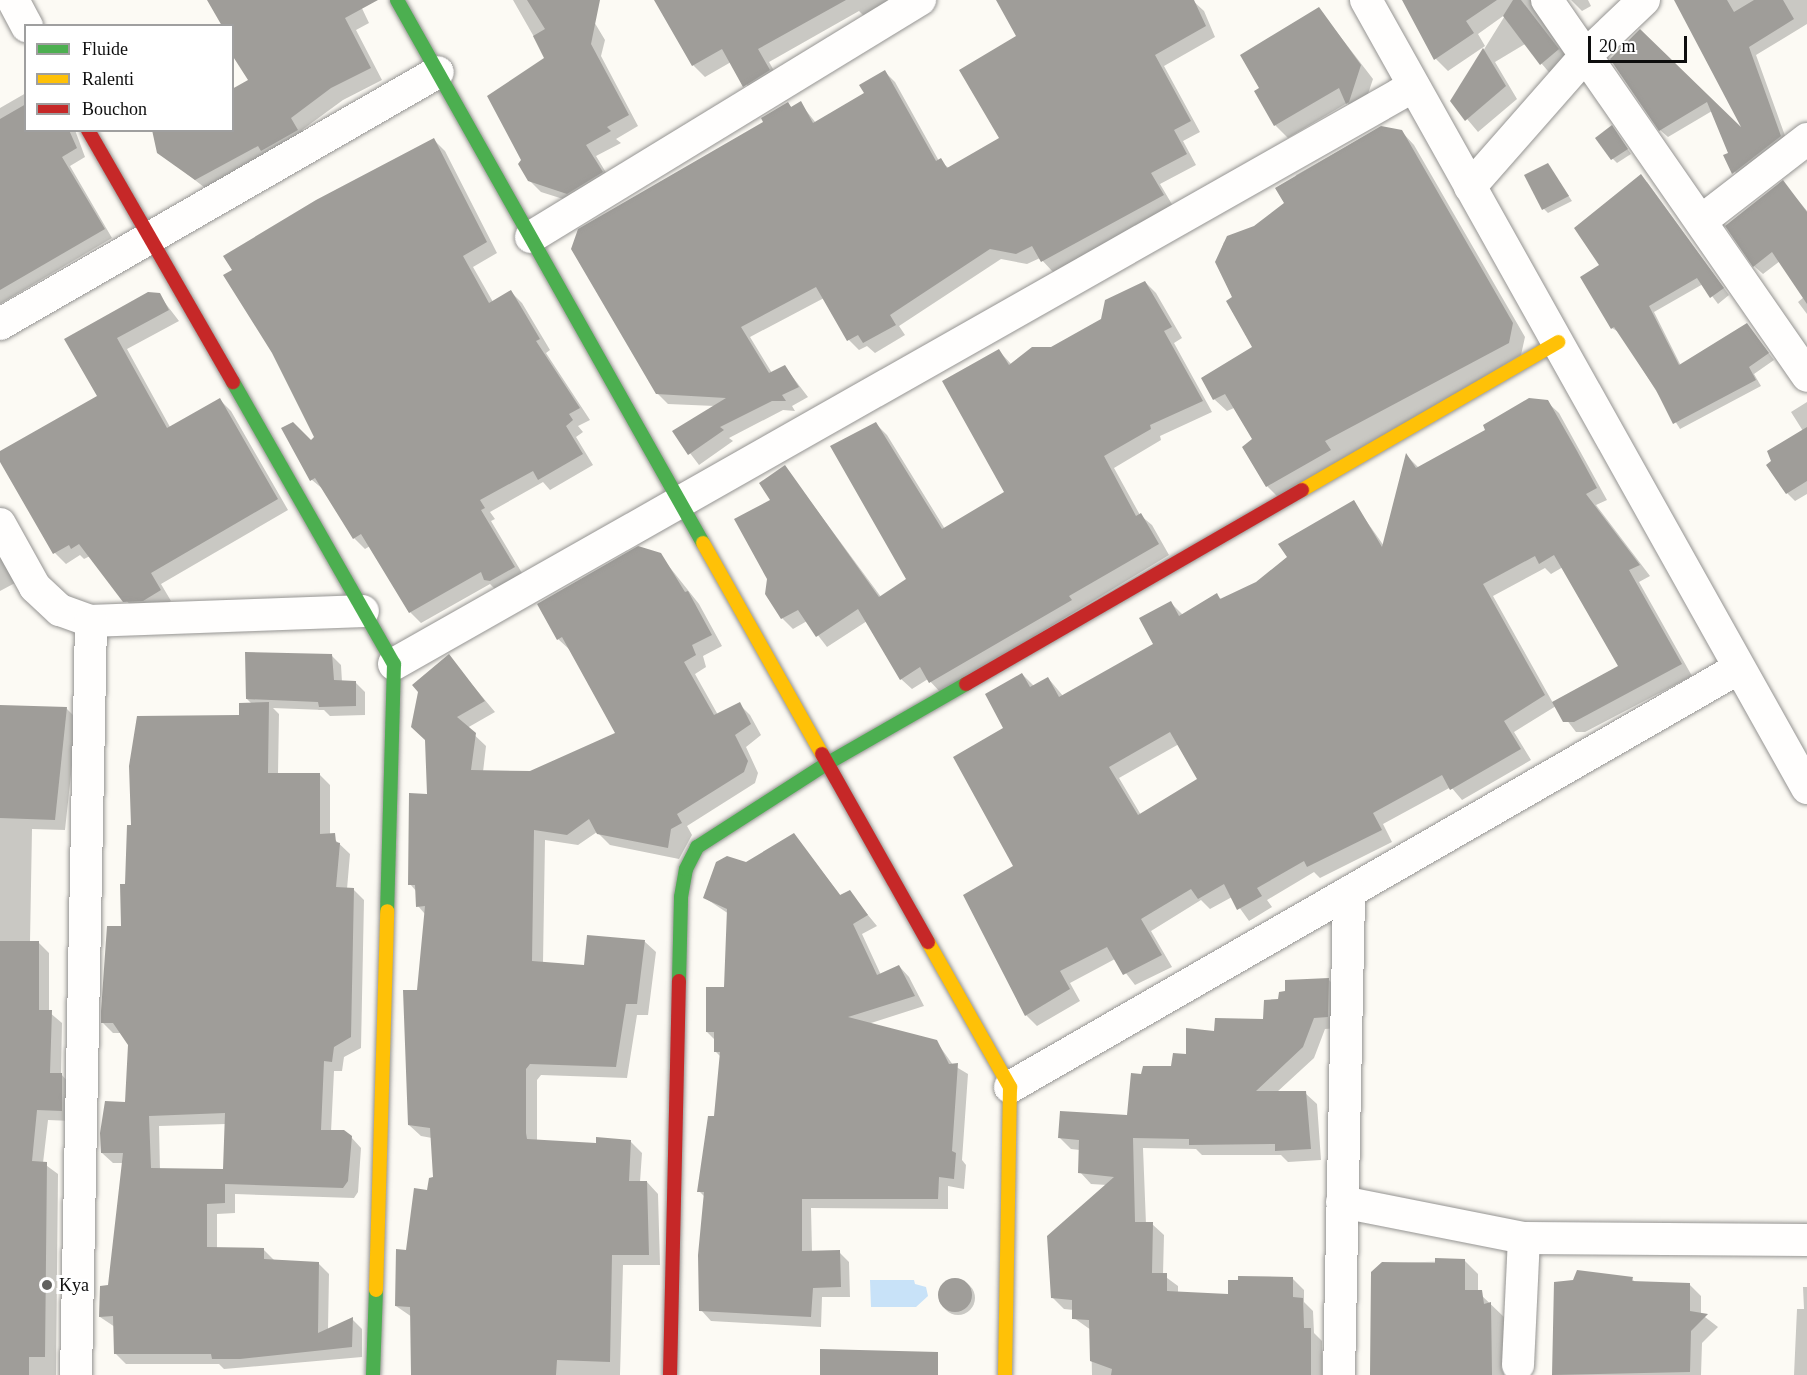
<!DOCTYPE html>
<style>
body{margin:0}
#map{position:relative;width:1807px;height:1375px;overflow:hidden;background:#fcfaf4;font-family:Georgia,serif}
div>[style]{position:absolute}
[style*='--x']{left:calc(var(--x)*1px);top:calc(var(--y)*1px);width:calc(var(--w)*1px);rotate:calc(var(--a)*1deg)}
.water>*{inset:0;background:#c8e2f8}
.shadow>*{inset:0;background:#0003}
.round{border-radius:50%}
.building>*{inset:0;background:#9f9d99}
.roads{filter:drop-shadow(0 0 2px #959492) drop-shadow(0 0 2px #959492)}
.street>*{height:32px;margin:-16px;padding:0 16px;transform-origin:16px;border-radius:16px;background:#fffefd}
.fast>*{height:14px;margin:-7px;padding:0 7px;transform-origin:7px;border-radius:7px;background:#4caf50}
.slow>*{height:14px;margin:-7px;padding:0 7px;transform-origin:7px;border-radius:7px;background:#ffc107}
.jam>*{height:14px;margin:-7px;padding:0 7px;transform-origin:7px;border-radius:7px;background:#c62828}
.dots>*{width:16px;height:16px;translate:-50% -50%;box-sizing:border-box;border:3px solid #fff;border-radius:50%}
span{translate:-50% -50%;white-space:nowrap;text-align:center;line-height:1.15;-webkit-text-stroke:6px #fff;paint-order:stroke}
.poi-label{font-size:18px;color:#0e0e0e}
.left{translate:0 -50%;text-align:left}
.legend{position:absolute;left:24px;top:24px;width:210px;height:108px;box-sizing:border-box;background:#fff;border:2px solid #9f9f9f;margin:0;padding:8px 10px;list-style:none;font-size:18px;color:#0e0e0e}
.legend li{display:flex;align-items:center;gap:12px;height:30px}
.legend b{width:30px;border:2px solid #9f9f9f}
.scale{position:absolute;left:1588px;top:36px;width:99px;height:27px;box-sizing:border-box;border:3px solid #0e0e0e;border-top:0;padding-left:8px;font-size:18px;line-height:21px;white-space:nowrap;color:#0e0e0e;-webkit-text-stroke:4px #fff;paint-order:stroke}
</style>
<div id="map">
<div class="water">
<i style="clip-path:polygon(870px 1280px,914px 1280px,915px 1284px,926px 1287px,928px 1296px,916px 1307px,871px 1307px)"></i>
</div>
<div class="shadow">
<i style="clip-path:polygon(208px 0,358px 0,369px 23px,356px 30px,382px 80px,343px 100px,302px 130px,309px 143px,209px 191px,159px 152px,232px 130px,250px 81px,232px 52px,232px 26px,220px 26px,223px 24px)"></i>
<i style="clip-path:polygon(513px 0,581px 0,605px 40px,601px 56px,638px 126px,616px 139px,621px 143px,596px 156px,613px 184px,579px 204px,541px 192px,529px 180px,523px 160px,546px 58px)"></i>
<i style="clip-path:polygon(655px 0,916px 0,872px 24px,859px 11px,769px 62px,781px 83px,756px 98px,731px 62px,705px 77px,693px 65px)"></i>
<i style="clip-path:polygon(998px 0,1192px 0,1204px 11px,1215px 37px,1164px 66px,1200px 132px,1183px 141px,1196px 165px,1160px 184px,1173px 206px,1053px 272px,1040px 258px,1027px 264px,1001px 259px,899px 326px,905px 335px,875px 353px,867px 346px,859px 350px,849px 340px,824px 298px,750px 337px,772px 373px,785px 367px,808px 397px,792px 406px,795px 411px,783px 410px,729px 438px,733px 441px,699px 465px,674px 432px,715px 406px,668px 404px,657px 393px,765px 123px,788px 103px,792px 108px,800px 103px,816px 123px,866px 94px,885px 72px,895px 82px,939px 161px,949px 168px,1001px 139px,1018px 36px)"></i>
<i style="clip-path:polygon(1404px 0,1547px 0,1541px 14px,1544px 24px,1570px 62px,1553px 77px,1525px 44px,1495px 62px,1517px 99px,1478px 132px,1452px 101px,1506px 14px,1478px 34px,1485px 46px,1448px 71px,1436px 59px)"></i>
<i style="clip-path:polygon(1571px 0,1588px 0,1591px 6px,1582px 11px)"></i>
<i style="clip-path:polygon(1691px 0,1807px 0,1807px 24px,1756px 55px,1788px 144px,1741px 181px,1725px 156px,1730px 153px,1712px 111px,1668px 137px,1660px 130px,1640px 31px,1745px 133px)"></i>
<i style="clip-path:polygon(1319px 9px,1373px 79px,1361px 115px,1347px 103px,1288px 138px,1275px 125px,1261px 89px)"></i>
<i style="clip-path:polygon(26px 93px,26px 130px,75px 130px,85px 157px,70px 166px,112px 238px,0 304px,0 108px)"></i>
<i style="clip-path:polygon(1381px 127px,1402px 132px,1414px 145px,1525px 337px,1521px 355px,1280px 499px,1267px 486px,1244px 448px,1254px 440px,1234px 408px,1227px 411px,1214px 399px,1254px 348px,1217px 262px,1224px 242px,1255px 227px,1286px 203px,1296px 175px)"></i>
<i style="clip-path:polygon(1615px 131px,1631px 154px,1617px 163px,1613px 159px)"></i>
<i style="clip-path:polygon(434px 140px,445px 151px,497px 253px,473px 267px,493px 302px,511px 292px,522px 303px,550px 350px,546px 353px,590px 420px,578px 426px,583px 432px,576px 437px,593px 465px,550px 490px,543px 482px,490px 512px,495px 519px,491px 521px,525px 578px,497px 591px,490px 584px,421px 623px,410px 612px,370px 546px,365px 549px,354px 538px,324px 490px,312px 480px,311px 442px,315px 438px)"></i>
<i style="clip-path:polygon(1548px 165px,1572px 201px,1548px 213px,1544px 209px)"></i>
<i style="clip-path:polygon(1647px 182px,1729px 295px,1718px 304px,1703px 284px,1654px 312px,1681px 366px,1747px 325px,1774px 360px,1754px 374px,1761px 386px,1680px 429px,1620px 333px,1612px 328px,1601px 265px)"></i>
<i style="clip-path:polygon(1783px 182px,1807px 211px,1807px 314px,1798px 302px,1804px 297px,1780px 261px,1763px 274px,1754px 266px)"></i>
<i style="clip-path:polygon(1145px 282px,1156px 293px,1182px 338px,1174px 343px,1212px 412px,1160px 436px,1161px 440px,1114px 468px,1140px 515px,1152px 525px,1169px 555px,941px 693px,928px 679px,912px 689px,901px 679px,867px 621px,827px 647px,807px 621px,793px 629px,782px 618px,772px 501px,785px 467px,881px 597px,908px 580px,876px 424px,887px 435px,945px 529px,1006px 492px,999px 351px,1012px 365px,1052px 349px,1102px 320px)"></i>
<i style="clip-path:polygon(159px 295px,179px 321px,127px 349px,170px 427px,220px 400px,231px 411px,288px 510px,161px 584px,171px 601px,154px 612px,136px 612px,90px 556px,84px 559px,80px 555px,66px 564px,55px 553px,0 453px,99px 396px,66px 339px)"></i>
<i style="clip-path:polygon(evenodd,1547px 402px,1559px 413px,1607px 500px,1596px 505px,1650px 576px,1639px 582px,1692px 676px,1585px 732px,1576px 732px,1556px 706px,1514px 732px,1531px 760px,1462px 800px,1451px 787px,1383px 824px,1392px 842px,1320px 878px,1314px 872px,1267px 900px,1272px 907px,1249px 921px,1232px 897px,1210px 909px,1201px 900px,1151px 931px,1172px 967px,1135px 985px,1115px 959px,1070px 983px,1080px 1001px,1037px 1026px,1026px 1015px,965px 895px,1015px 866px,1005px 729px,1022px 674px,1034px 686px,1048px 678px,1063px 696px,1155px 645px,1171px 603px,1183px 615px,1216px 594px,1222px 600px,1257px 583px,1353px 502px,1384px 546px,1407px 456px,1419px 468px,1547px 402px,1563px 567px,1620px 667px,1553px 703px,1493px 596px,1545px 568px,1551px 574px,1563px 567px,1547px 402px,1179px 744px,1199px 779px,1141px 815px,1119px 778px,1179px 744px)"></i>
<i style="clip-path:polygon(1807px 402px,1807px 494px,1795px 501px,1787px 493px,1803px 431px,1791px 412px)"></i>
<i style="clip-path:polygon(660px 555px,699px 604px,722px 646px,703px 656px,706px 667px,695px 674px,718px 715px,739px 704px,750px 715px,761px 735px,746px 747px,758px 773px,755px 783px,687px 826px,692px 835px,679px 859px,610px 845px,597px 832px,578px 845px,545px 840px,543px 963px,586px 967px,644px 941px,656px 952px,648px 1015px,637px 1015px,627px 1078px,541px 1075px,537px 1080px,537px 1141px,597px 1144px,631px 1142px,642px 1153px,640px 1182px,647px 1182px,658px 1194px,660px 1265px,623px 1265px,620px 1375px,413px 1375px,412px 1317px,396px 1306px,408px 1251px,434px 1178px,432px 1138px,421px 1136px,409px 1125px,425px 914px,418px 906px,417px 892px,410px 884px,429px 795px,448px 656px,495px 712px,467px 728px,486px 746px,483px 772px,530px 772px,617px 734px,570px 650px,558px 639px)"></i>
<i style="clip-path:polygon(0 556px,15px 583px,0 591px)"></i>
<i style="clip-path:polygon(evenodd,332px 656px,341px 665px,342px 682px,356px 683px,365px 692px,365px 715px,330px 716px,324px 710px,273px 708px,279px 714px,278px 774px,320px 775px,330px 785px,330px 835px,350px 854px,347px 889px,353px 889px,364px 900px,361px 1048px,344px 1057px,342px 1071px,334px 1071px,331px 1132px,351px 1137px,361px 1148px,358px 1192px,354px 1198px,235px 1194px,235px 1213px,217px 1214px,217px 1249px,263px 1249px,274px 1260px,318px 1263px,329px 1274px,328px 1330px,352px 1319px,362px 1329px,362px 1357px,224px 1369px,219px 1364px,126px 1364px,115px 1353px,115px 1327px,100px 1317px,110px 1286px,124px 1163px,113px 1163px,102px 1153px,126px 1104px,130px 1045px,122px 1033px,113px 1033px,103px 1023px,122px 927px,126px 885px,252px 704px,247px 699px,332px 656px,226px 1124px,225px 1171px,160px 1170px,159px 1126px,226px 1124px)"></i>
<i style="clip-path:polygon(0 707px,66px 708px,77px 719px,65px 830px,32px 829px,30px 942px,38px 942px,49px 953px,49px 1012px,62px 1023px,61px 1074px,72px 1086px,72px 1121px,48px 1120px,43px 1163px,58px 1174px,56px 1375px,0 1375px)"></i>
<i style="clip-path:polygon(794px 835px,841px 896px,849px 892px,877px 926px,862px 934px,881px 975px,899px 966px,909px 977px,924px 1006px,868px 1024px,936px 1041px,953px 1065px,968px 1074px,962px 1160px,966px 1165px,964px 1189px,948px 1186px,948px 1209px,811px 1208px,812px 1252px,839px 1252px,849px 1262px,850px 1297px,822px 1297px,821px 1327px,711px 1321px,701px 1310px,705px 1197px,699px 1191px,716px 1117px,721px 1057px,715px 1051px,715px 1040px,707px 1032px,725px 988px,729px 914px,705px 898px,747px 864px)"></i>
<i style="clip-path:polygon(1329px 980px,1340px 991px,1339px 1028px,1325px 1029px,1314px 1058px,1277px 1092px,1305px 1093px,1317px 1104px,1321px 1160px,1288px 1162px,1281px 1155px,1202px 1155px,1196px 1149px,1143px 1148px,1146px 1224px,1152px 1224px,1164px 1235px,1163px 1275px,1178px 1286px,1178px 1293px,1229px 1295px,1293px 1279px,1304px 1290px,1304px 1302px,1313px 1311px,1314px 1333px,1322px 1341px,1322px 1375px,1092px 1375px,1091px 1330px,1074px 1318px,1074px 1310px,1064px 1309px,1052px 1297px,1107px 1185px,1091px 1184px,1080px 1172px,1080px 1150px,1071px 1149px,1060px 1138px,1128px 1116px,1142px 1076px,1172px 1067px,1216px 1033px,1265px 1020px,1280px 1000px)"></i>
<i style="clip-path:polygon(1465px 1261px,1478px 1274px,1478px 1292px,1504px 1317px,1504px 1375px,1371px 1375px,1383px 1263px)"></i>
<i style="clip-path:polygon(1632px 1279px,1635px 1282px,1689px 1284px,1701px 1296px,1701px 1314px,1718px 1327px,1702px 1343px,1701px 1375px,1553px 1375px,1556px 1284px)"></i>
<i class="round" style="left:941px;top:1281px;width:34px;height:34px"></i>
<i style="clip-path:polygon(1803px 1287px,1807px 1287px,1807px 1375px,1794px 1375px,1797px 1309px,1804px 1309px)"></i>
</div>
<div class="building">
<i style="clip-path:polygon(207px 0,378px 0,345px 18px,371px 68px,331px 88px,291px 118px,298px 130px,261px 151px,258px 146px,195px 180px,157px 153px,152px 130px,232px 130px,232px 89px,248px 80px,232px 55px,234px 26px,222px 26px)"></i>
<i style="clip-path:polygon(527px 0,600px 0,591px 44px,629px 115px,607px 127px,611px 131px,586px 145px,603px 172px,567px 194px,528px 181px,518px 164px,521px 160px,487px 96px,544px 58px,533px 36px,545px 29px)"></i>
<i style="clip-path:polygon(654px 0,846px 0,758px 49px,770px 70px,743px 87px,722px 49px,692px 66px)"></i>
<i style="clip-path:polygon(996px 0,1194px 0,1206px 26px,1155px 55px,1191px 121px,1174px 130px,1187px 154px,1151px 173px,1164px 195px,1041px 262px,1032px 246px,1016px 254px,990px 249px,890px 315px,896px 325px,863px 343px,858px 335px,847px 341px,816px 287px,741px 327px,769px 373px,785px 365px,799px 387px,782px 395px,786px 401px,772px 401px,720px 427px,724px 430px,688px 455px,672px 431px,726px 398px,656px 394px,571px 249px,578px 229px,763px 122px,761px 118px,788px 102px,791px 107px,801px 101px,813px 123px,864px 93px,859px 85px,885px 70px,936px 161px,941px 158px,947px 168px,999px 138px,959px 70px,1016px 36px)"></i>
<i style="clip-path:polygon(1402px 0,1497px 0,1466px 21px,1474px 33px,1434px 60px)"></i>
<i style="clip-path:polygon(1513px 0,1521px 0,1559px 49px,1540px 65px,1503px 16px)"></i>
<i style="clip-path:polygon(1674px 0,1727px 0,1734px 12px,1754px 0,1783px 0,1794px 19px,1749px 47px,1781px 136px,1732px 174px,1723px 155px,1728px 153px,1707px 102px,1659px 131px,1610px 59px,1640px 29px,1741px 127px)"></i>
<i style="clip-path:polygon(1319px 7px,1361px 65px,1349px 102px,1346px 104px,1339px 88px,1274px 126px,1254px 91px,1259px 88px,1240px 55px)"></i>
<i style="clip-path:polygon(1483px 48px,1506px 86px,1465px 121px,1450px 101px)"></i>
<i style="clip-path:polygon(26px 104px,26px 130px,69px 130px,77px 148px,62px 157px,105px 229px,0 290px,0 119px)"></i>
<i style="clip-path:polygon(1612px 125px,1628px 149px,1611px 160px,1595px 138px)"></i>
<i style="clip-path:polygon(1381px 126px,1402px 130px,1513px 323px,1509px 343px,1325px 441px,1331px 450px,1266px 487px,1242px 447px,1252px 439px,1225px 394px,1213px 400px,1201px 378px,1252px 347px,1226px 301px,1232px 297px,1215px 262px,1227px 236px,1254px 226px,1284px 203px,1275px 188px)"></i>
<i style="clip-path:polygon(434px 138px,487px 242px,463px 256px,489px 303px,511px 290px,540px 339px,536px 341px,580px 408px,569px 414px,573px 420px,566px 426px,583px 454px,538px 480px,533px 471px,480px 500px,485px 508px,481px 510px,515px 567px,490px 581px,484px 580px,481px 572px,409px 613px,361px 534px,353px 539px,315px 478px,310px 481px,281px 428px,293px 422px,311px 440px,314px 437px,272px 353px,223px 275px,232px 270px,223px 256px,316px 200px)"></i>
<i style="clip-path:polygon(1548px 163px,1569px 196px,1542px 210px,1524px 175px)"></i>
<i style="clip-path:polygon(1641px 174px,1724px 288px,1710px 298px,1697px 278px,1649px 306px,1679px 365px,1747px 323px,1769px 353px,1749px 367px,1756px 380px,1673px 424px,1656px 390px,1614px 327px,1611px 329px,1580px 277px,1599px 265px,1574px 228px)"></i>
<i style="clip-path:polygon(1783px 180px,1807px 212px,1807px 304px,1772px 252px,1753px 267px,1725px 226px)"></i>
<i style="clip-path:polygon(1145px 281px,1172px 327px,1164px 331px,1203px 401px,1150px 425px,1151px 429px,1104px 456px,1136px 516px,1141px 513px,1159px 544px,1069px 596px,1072px 600px,929px 683px,920px 667px,900px 680px,858px 609px,816px 637px,798px 610px,781px 619px,765px 594px,767px 579px,734px 519px,770px 500px,759px 483px,785px 465px,879px 597px,906px 579px,830px 446px,876px 422px,942px 529px,1004px 492px,942px 381px,999px 349px,1009px 365px,1032px 347px,1051px 347px,1101px 319px,1105px 300px)"></i>
<i style="clip-path:polygon(148px 292px,160px 293px,169px 310px,117px 338px,167px 428px,220px 398px,278px 499px,151px 573px,161px 590px,143px 601px,123px 602px,79px 544px,71px 549px,69px 545px,53px 554px,0 462px,0 451px,97px 396px,64px 339px)"></i>
<i style="clip-path:polygon(evenodd,1529px 398px,1548px 400px,1577px 451px,1597px 488px,1586px 494px,1640px 565px,1629px 570px,1682px 664px,1574px 722px,1563px 722px,1552px 702px,1618px 666px,1554px 555px,1539px 564px,1535px 556px,1483px 584px,1545px 695px,1504px 721px,1521px 749px,1450px 790px,1442px 775px,1373px 813px,1382px 830px,1307px 867px,1304px 861px,1257px 888px,1262px 896px,1237px 910px,1224px 884px,1198px 899px,1191px 889px,1141px 919px,1162px 955px,1123px 975px,1107px 947px,1060px 971px,1070px 989px,1025px 1016px,963px 895px,1013px 866px,953px 757px,1003px 728px,985px 694px,1022px 673px,1030px 687px,1048px 677px,1059px 697px,1153px 644px,1139px 618px,1171px 601px,1179px 616px,1217px 593px,1220px 599px,1256px 582px,1287px 557px,1278px 544px,1354px 500px,1382px 547px,1406px 453px,1416px 468px,1485px 430px,1483px 425px,1529px 398px,1170px 732px,1197px 779px,1138px 815px,1109px 767px,1170px 732px)"></i>
<i style="clip-path:polygon(1807px 427px,1807px 481px,1786px 494px,1766px 465px,1771px 461px,1767px 451px)"></i>
<i style="clip-path:polygon(638px 546px,661px 553px,685px 592px,688px 591px,712px 635px,692px 645px,696px 655px,684px 662px,714px 715px,740px 702px,751px 724px,735px 735px,748px 761px,744px 772px,677px 814px,682px 823px,671px 829px,668px 848px,597px 834px,589px 819px,567px 835px,534px 830px,532px 961px,584px 965px,587px 935px,645px 940px,637px 1004px,626px 1004px,616px 1067px,530px 1064px,526px 1069px,526px 1133px,527px 1139px,596px 1143px,596px 1137px,631px 1140px,629px 1181px,647px 1181px,649px 1255px,612px 1255px,610px 1362px,557px 1360px,556px 1375px,411px 1375px,410px 1307px,395px 1306px,396px 1249px,406px 1250px,414px 1188px,427px 1190px,429px 1178px,433px 1177px,430px 1128px,408px 1125px,403px 990px,417px 990px,425px 906px,416px 907px,415px 885px,408px 885px,409px 793px,427px 794px,425px 740px,411px 727px,418px 692px,412px 685px,449px 654px,485px 701px,457px 717px,476px 733px,471px 770px,530px 771px,615px 733px,562px 637px,557px 640px,537px 604px)"></i>
<i style="clip-path:polygon(245px 652px,332px 654px,334px 680px,356px 681px,356px 706px,319px 707px,318px 702px,246px 699px)"></i>
<i style="clip-path:polygon(evenodd,269px 702px,268px 773px,320px 773px,320px 834px,335px 833px,336px 842px,340px 843px,336px 887px,354px 888px,351px 1037px,334px 1047px,332px 1062px,324px 1061px,321px 1130px,344px 1130px,352px 1136px,348px 1181px,343px 1188px,225px 1184px,225px 1203px,207px 1204px,207px 1247px,264px 1248px,264px 1259px,319px 1262px,318px 1333px,353px 1317px,352px 1347px,240px 1359px,212px 1359px,211px 1354px,114px 1354px,113px 1316px,99px 1317px,100px 1286px,108px 1285px,123px 1153px,101px 1153px,100px 1133px,105px 1101px,125px 1102px,128px 1045px,113px 1023px,101px 1023px,101px 1011px,107px 926px,121px 926px,120px 884px,125px 884px,127px 825px,131px 825px,129px 766px,137px 716px,239px 715px,239px 703px,269px 702px,225px 1113px,223px 1169px,151px 1168px,149px 1116px,225px 1113px)"></i>
<i style="clip-path:polygon(0 705px,67px 707px,55px 820px,0 818px)"></i>
<i style="clip-path:polygon(794px 833px,840px 895px,850px 890px,868px 915px,853px 924px,877px 975px,899px 965px,915px 996px,848px 1017px,937px 1040px,949px 1064px,958px 1063px,952px 1151px,956px 1153px,954px 1179px,939px 1177px,938px 1199px,802px 1199px,802px 1251px,840px 1250px,841px 1287px,813px 1288px,811px 1317px,699px 1311px,698px 1255px,704px 1192px,697px 1192px,708px 1116px,714px 1116px,720px 1052px,714px 1052px,714px 1032px,706px 1032px,706px 987px,724px 987px,727px 909px,703px 898px,716px 862px,727px 856px,746px 862px)"></i>
<i style="clip-path:polygon(0 941px,39px 941px,39px 1010px,52px 1010px,50px 1073px,62px 1073px,62px 1111px,37px 1110px,32px 1161px,47px 1162px,45px 1357px,29px 1357px,29px 1375px,0 1375px)"></i>
<i style="clip-path:polygon(1329px 978px,1328px 1017px,1314px 1018px,1303px 1047px,1256px 1091px,1306px 1091px,1311px 1149px,1275px 1151px,1275px 1144px,1189px 1145px,1189px 1139px,1133px 1138px,1135px 1222px,1153px 1222px,1152px 1273px,1167px 1273px,1167px 1291px,1228px 1294px,1228px 1280px,1238px 1280px,1238px 1276px,1293px 1277px,1293px 1297px,1303px 1298px,1304px 1328px,1311px 1328px,1311px 1375px,1111px 1375px,1112px 1369px,1090px 1361px,1089px 1320px,1072px 1319px,1072px 1300px,1051px 1298px,1047px 1236px,1114px 1177px,1078px 1173px,1079px 1140px,1058px 1138px,1060px 1111px,1127px 1115px,1131px 1073px,1141px 1074px,1143px 1066px,1171px 1066px,1173px 1053px,1186px 1054px,1186px 1028px,1214px 1031px,1215px 1018px,1263px 1019px,1264px 1000px,1278px 999px,1279px 992px,1285px 991px,1285px 980px)"></i>
<i style="clip-path:polygon(1435px 1258px,1465px 1259px,1465px 1290px,1482px 1290px,1484px 1304px,1491px 1302px,1492px 1375px,1370px 1375px,1371px 1272px,1382px 1262px,1435px 1263px)"></i>
<i style="clip-path:polygon(1577px 1270px,1633px 1277px,1632px 1281px,1690px 1283px,1690px 1311px,1708px 1314px,1691px 1331px,1690px 1372px,1552px 1375px,1554px 1282px,1573px 1280px)"></i>
<i class="round" style="left:938px;top:1278px;width:34px;height:34px"></i>
<i style="clip-path:polygon(820px 1349px,938px 1352px,938px 1375px,820px 1375px)"></i>
</div>
<div class="roads">
<div class="street">
<i style="--x:13;--y:0;--w:30;--a:62"></i>
<i style="--x:1366;--y:0;--w:903;--a:60.77"></i>
<i style="--x:1547;--y:0;--w:457;--a:55.3"></i>
<i style="--x:1470;--y:187;--w:176;--a:-48.7"></i>
<i style="--x:1586;--y:55;--w:80;--a:-43.5"></i>
<i style="--x:1701;--y:221;--w:134;--a:-37.7"></i>
<i style="--x:531;--y:237;--w:456;--a:-31.4"></i>
<i style="--x:0;--y:324;--w:505;--a:-29.91"></i>
<i style="--x:0;--y:524;--w:72;--a:60.9"></i>
<i style="--x:35;--y:587;--w:34;--a:43"></i>
<i style="--x:60;--y:610;--w:33;--a:20"></i>
<i style="--x:91;--y:621;--w:272;--a:-2.1"></i>
<i style="--x:394;--y:664;--w:1172;--a:-29.54"></i>
<i style="--x:1010;--y:1087;--w:841;--a:-29.89"></i>
<i style="--x:1342;--y:1202;--w:186;--a:11.2"></i>
<i style="--x:1524;--y:1238;--w:283;--a:0.4"></i>
<i style="--x:1518;--y:1365;--w:127;--a:-87.3"></i>
<i style="--x:76;--y:1375;--w:754;--a:-88.86"></i>
<i style="--x:1339;--y:1375;--w:483;--a:-88.8"></i>
</div>
<div class="fast">
<i style="--x:397;--y:0;--w:623;--a:60.6"></i>
<i style="--x:233;--y:382;--w:325;--a:60.3"></i>
<i style="--x:394;--y:664;--w:247;--a:91.6"></i>
<i style="--x:679;--y:981;--w:84;--a:-88.6"></i>
<i style="--x:681;--y:897;--w:28;--a:-80"></i>
<i style="--x:686;--y:869;--w:25;--a:-63"></i>
<i style="--x:697;--y:847;--w:156;--a:-32.7"></i>
<i style="--x:828;--y:763;--w:159;--a:-29.8"></i>
<i style="--x:373;--y:1375;--w:85;--a:-88"></i>
</div>
<div class="slow">
<i style="--x:1302;--y:490;--w:296;--a:-30"></i>
<i style="--x:703;--y:543;--w:242;--a:60.6"></i>
<i style="--x:928;--y:942;--w:167;--a:60.5"></i>
<i style="--x:1010;--y:1087;--w:288;--a:91"></i>
<i style="--x:376;--y:1290;--w:379;--a:-88.3"></i>
</div>
<div class="jam">
<i style="--x:88;--y:130;--w:291;--a:60.1"></i>
<i style="--x:966;--y:684;--w:388;--a:-30"></i>
<i style="--x:822;--y:754;--w:216;--a:60.6"></i>
<i style="--x:670;--y:1375;--w:394;--a:-88.7"></i>
</div>
</div>
<div class="dots">
<i style="left:47px;top:1285px;background:#61615e"></i>
</div>
<div class="poi-label">
<span class="left" style="left:59px;top:1285px">Kya</span>
</div>
<ul class="legend">
<li><b style="height:8px;background:#4caf50"></b>Fluide</li>
<li><b style="height:8px;background:#ffc107"></b>Ralenti</li>
<li><b style="height:8px;background:#c62828"></b>Bouchon</li>
</ul>
<div class="scale">20 m</div>
</div>
